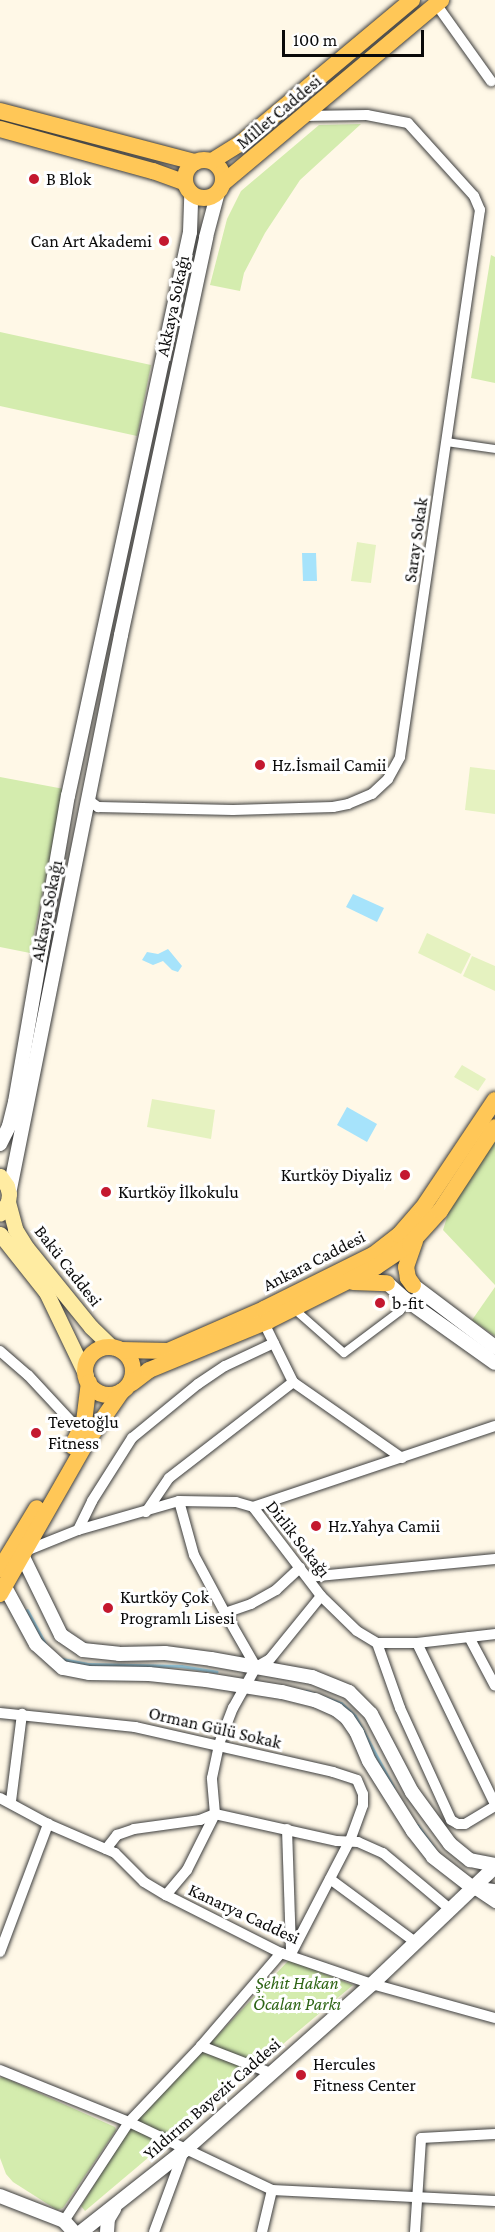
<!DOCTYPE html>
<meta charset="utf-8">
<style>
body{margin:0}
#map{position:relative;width:495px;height:2232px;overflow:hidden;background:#fff8e7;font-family:"Crimson Pro",serif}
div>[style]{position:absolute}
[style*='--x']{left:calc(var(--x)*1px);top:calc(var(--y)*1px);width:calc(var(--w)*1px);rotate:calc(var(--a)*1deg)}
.green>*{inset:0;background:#d4ecae}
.pitch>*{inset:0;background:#e5f2c0}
.water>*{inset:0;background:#a6e3fb}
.stream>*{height:3px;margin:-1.5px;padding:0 1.5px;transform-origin:1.5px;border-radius:1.5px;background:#a6e3fb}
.roads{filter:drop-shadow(0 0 2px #3d3d3d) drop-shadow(0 0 2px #3d3d3d)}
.pedestrian>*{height:8px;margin:-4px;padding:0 4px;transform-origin:4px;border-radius:4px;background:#fff}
.minor>*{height:10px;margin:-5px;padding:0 5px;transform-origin:5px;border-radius:5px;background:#fff}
.tertiary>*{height:14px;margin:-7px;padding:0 7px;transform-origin:7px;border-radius:7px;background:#fff}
.secondary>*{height:15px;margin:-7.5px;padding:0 7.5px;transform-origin:7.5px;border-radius:7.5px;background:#ffeca2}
.primary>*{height:16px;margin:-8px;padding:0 8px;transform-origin:8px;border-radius:8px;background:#ffc757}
.primary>.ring{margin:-8px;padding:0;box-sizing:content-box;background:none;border:16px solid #ffc757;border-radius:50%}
.dots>*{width:16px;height:16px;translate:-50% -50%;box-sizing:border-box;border:3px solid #fff;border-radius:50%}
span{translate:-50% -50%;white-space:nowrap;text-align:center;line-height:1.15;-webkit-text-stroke:6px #fff;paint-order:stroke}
.street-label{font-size:18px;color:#0a0a0a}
.poi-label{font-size:18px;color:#0a0a0a}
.left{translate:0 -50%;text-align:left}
.right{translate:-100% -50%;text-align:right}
.park-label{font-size:18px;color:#2e6516;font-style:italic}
.scale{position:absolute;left:282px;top:30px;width:142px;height:27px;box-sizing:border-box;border:3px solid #0a0a0a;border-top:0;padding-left:8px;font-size:18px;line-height:21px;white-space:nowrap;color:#0a0a0a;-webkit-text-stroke:4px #fff;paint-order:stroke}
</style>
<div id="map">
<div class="green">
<i style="clip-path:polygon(361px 124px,300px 180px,265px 233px,244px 273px,240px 291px,210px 285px,227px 219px,241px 191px,319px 125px)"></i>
<i style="clip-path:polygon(491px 255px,495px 257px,495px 383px,471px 378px)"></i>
<i style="clip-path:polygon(0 332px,151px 365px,137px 436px,0 406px)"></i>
<i style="clip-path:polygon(0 777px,64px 789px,30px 953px,0 947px)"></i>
<i style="clip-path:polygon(495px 1136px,495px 1285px,443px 1230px,453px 1198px)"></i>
<i style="clip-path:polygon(495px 1287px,495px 1336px,472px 1320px)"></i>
<i style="clip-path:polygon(289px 1960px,353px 1985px,85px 2211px,81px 2206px,129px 2129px)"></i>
<i style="clip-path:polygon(3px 2077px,115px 2127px,116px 2130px,63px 2208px,57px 2210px,13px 2182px,6px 2174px,0 2158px,0 2078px)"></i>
</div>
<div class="pitch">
<i style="clip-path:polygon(357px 542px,376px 545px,371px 583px,351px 581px)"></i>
<i style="clip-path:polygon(470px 767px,495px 770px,495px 814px,465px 810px)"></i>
<i style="clip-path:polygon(427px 933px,471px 954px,461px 974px,418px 953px)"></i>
<i style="clip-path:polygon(472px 956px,495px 966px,495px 991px,463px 976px)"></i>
<i style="clip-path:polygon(462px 1065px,486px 1079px,478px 1091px,454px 1077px)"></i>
<i style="clip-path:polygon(152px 1099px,215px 1110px,211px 1139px,147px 1127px)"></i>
</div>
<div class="water">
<i style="clip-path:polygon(316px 553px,317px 581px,303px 581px,302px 553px)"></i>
<i style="clip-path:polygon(353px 894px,384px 908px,377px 922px,346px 907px)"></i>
<i style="clip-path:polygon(168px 949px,182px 966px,178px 972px,172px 970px,163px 961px,153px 965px,142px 960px,147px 952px,158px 954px)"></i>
<i style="clip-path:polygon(347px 1107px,377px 1124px,367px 1142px,337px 1125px)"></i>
</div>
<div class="stream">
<i style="--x:27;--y:1610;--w:40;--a:62"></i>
<i style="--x:62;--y:1659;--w:25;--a:11"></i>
<i style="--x:87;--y:1664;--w:94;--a:1.2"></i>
<i style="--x:181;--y:1666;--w:36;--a:9"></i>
<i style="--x:306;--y:1691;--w:37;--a:19"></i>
<i style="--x:341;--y:1703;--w:19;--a:43"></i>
<i style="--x:355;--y:1716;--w:81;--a:61.8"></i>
<i style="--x:417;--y:1825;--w:29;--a:54"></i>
</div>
<div class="roads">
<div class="pedestrian">
<i style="--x:447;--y:442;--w:49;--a:8.3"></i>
<i style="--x:293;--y:1308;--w:68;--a:41.4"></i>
<i style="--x:344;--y:1353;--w:70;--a:-36.9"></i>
<i style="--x:400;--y:1311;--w:13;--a:-51"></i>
</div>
<div class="minor">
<i style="--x:436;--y:4;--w:95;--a:54.5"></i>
<i style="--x:87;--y:799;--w:14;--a:36"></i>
<i style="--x:98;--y:807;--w:135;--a:1.3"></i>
<i style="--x:233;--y:810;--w:100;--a:-1.7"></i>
<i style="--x:333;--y:807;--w:15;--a:-11"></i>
<i style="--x:348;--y:804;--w:26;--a:-23"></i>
<i style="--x:372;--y:794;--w:22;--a:-43"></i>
<i style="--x:388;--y:779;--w:25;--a:-61"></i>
<i style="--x:400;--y:757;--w:553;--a:-81.68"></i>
<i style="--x:480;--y:210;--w:15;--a:-113"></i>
<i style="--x:474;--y:196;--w:98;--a:-132.1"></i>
<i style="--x:408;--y:123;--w:42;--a:-169"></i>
<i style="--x:367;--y:115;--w:64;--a:179.1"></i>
<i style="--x:264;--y:1323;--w:66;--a:63.8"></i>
<i style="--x:293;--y:1382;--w:133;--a:34.9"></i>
<i style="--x:0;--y:1351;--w:37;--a:41"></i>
<i style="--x:28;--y:1375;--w:76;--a:47.1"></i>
<i style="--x:179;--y:1501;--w:56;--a:74.5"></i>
<i style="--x:194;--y:1555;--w:66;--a:61.9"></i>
<i style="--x:225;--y:1613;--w:28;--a:-19"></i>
<i style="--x:251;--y:1604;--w:29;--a:-29"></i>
<i style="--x:276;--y:1590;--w:33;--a:-43"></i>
<i style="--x:253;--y:1507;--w:255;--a:-18.5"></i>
<i style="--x:146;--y:1512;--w:41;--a:-55.9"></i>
<i style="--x:169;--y:1478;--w:157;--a:-37.7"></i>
<i style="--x:78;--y:1530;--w:32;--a:-64"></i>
<i style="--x:92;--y:1501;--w:75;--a:-57.6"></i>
<i style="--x:132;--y:1438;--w:85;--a:-39.3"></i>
<i style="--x:198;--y:1384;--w:32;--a:-34"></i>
<i style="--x:225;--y:1366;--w:54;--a:-25.1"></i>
<i style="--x:28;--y:1550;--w:54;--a:-21.8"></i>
<i style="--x:78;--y:1530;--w:105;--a:-16"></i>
<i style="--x:179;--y:1501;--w:57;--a:1"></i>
<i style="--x:236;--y:1502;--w:18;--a:16"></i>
<i style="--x:253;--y:1507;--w:112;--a:52.6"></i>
<i style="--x:321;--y:1596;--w:50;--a:44.2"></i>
<i style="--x:357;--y:1631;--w:23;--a:31"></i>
<i style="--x:377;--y:1643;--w:40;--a:0"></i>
<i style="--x:417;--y:1643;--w:79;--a:-6.6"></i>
<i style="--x:308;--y:1577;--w:188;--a:-5.5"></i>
<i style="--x:225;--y:1613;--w:62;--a:60.1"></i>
<i style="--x:469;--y:1637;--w:55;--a:62"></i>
<i style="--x:377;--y:1643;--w:69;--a:70.5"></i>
<i style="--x:400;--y:1708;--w:123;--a:65.5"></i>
<i style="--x:451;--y:1820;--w:8;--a:30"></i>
<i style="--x:458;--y:1824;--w:7;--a:0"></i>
<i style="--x:465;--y:1824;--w:35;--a:-31"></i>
<i style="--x:417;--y:1643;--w:179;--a:64.2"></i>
<i style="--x:0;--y:1713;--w:136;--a:5.9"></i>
<i style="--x:135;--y:1727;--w:203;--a:12.8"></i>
<i style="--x:333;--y:1772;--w:25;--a:18"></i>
<i style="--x:357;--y:1780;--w:15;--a:67"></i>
<i style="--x:363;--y:1794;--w:11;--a:90"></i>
<i style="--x:363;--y:1805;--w:37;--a:110"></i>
<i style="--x:350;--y:1840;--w:128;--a:117.4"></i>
<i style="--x:0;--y:1798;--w:55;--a:28.4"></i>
<i style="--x:48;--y:1824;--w:73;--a:23.4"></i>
<i style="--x:115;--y:1853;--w:41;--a:45"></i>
<i style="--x:144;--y:1882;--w:26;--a:31"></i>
<i style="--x:166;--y:1895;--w:129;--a:26.8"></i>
<i style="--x:281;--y:1953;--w:96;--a:18.8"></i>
<i style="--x:372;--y:1984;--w:128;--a:15.5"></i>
<i style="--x:11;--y:1801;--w:88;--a:-82.8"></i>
<i style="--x:287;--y:1829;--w:123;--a:88.1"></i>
<i style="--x:106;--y:1849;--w:18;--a:-52"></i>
<i style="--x:117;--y:1835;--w:18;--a:-19"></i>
<i style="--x:134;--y:1829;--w:67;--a:-7.8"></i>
<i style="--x:200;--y:1820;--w:16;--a:-22"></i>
<i style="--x:215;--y:1814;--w:125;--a:12.5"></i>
<i style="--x:337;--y:1841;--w:21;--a:3"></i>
<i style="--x:358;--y:1842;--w:27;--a:24"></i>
<i style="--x:383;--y:1853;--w:87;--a:39.9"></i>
<i style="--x:330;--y:1879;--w:106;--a:36.5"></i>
<i style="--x:473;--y:1888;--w:27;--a:34"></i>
<i style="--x:166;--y:1895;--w:33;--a:-50"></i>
<i style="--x:187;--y:1870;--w:63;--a:-63.4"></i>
<i style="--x:215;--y:1814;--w:36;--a:-95"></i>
<i style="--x:212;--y:1778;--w:35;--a:-78"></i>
<i style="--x:219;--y:1744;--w:39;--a:-69"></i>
<i style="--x:233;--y:1708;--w:47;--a:-60.7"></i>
<i style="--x:256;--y:1667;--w:16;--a:-30"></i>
<i style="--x:270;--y:1659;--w:81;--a:-51"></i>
<i style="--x:0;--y:1952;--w:137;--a:-69.4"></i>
<i style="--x:201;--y:2046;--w:75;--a:21.1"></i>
<i style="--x:0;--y:2070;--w:139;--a:22"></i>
<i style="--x:129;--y:2122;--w:158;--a:25.4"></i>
<i style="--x:272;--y:2190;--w:223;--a:2.8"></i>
<i style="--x:64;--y:2221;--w:118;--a:-56.7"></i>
<i style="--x:129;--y:2122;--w:105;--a:-46.5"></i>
<i style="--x:201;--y:2046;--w:123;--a:-49.3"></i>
<i style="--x:154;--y:2232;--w:86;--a:-69.7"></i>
<i style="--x:262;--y:2232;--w:43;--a:-76.6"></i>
<i style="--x:415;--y:2232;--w:94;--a:-86.3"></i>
<i style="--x:421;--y:2138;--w:74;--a:-3.1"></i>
</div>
<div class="tertiary">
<i style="--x:0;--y:1144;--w:20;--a:-63"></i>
<i style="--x:9;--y:1126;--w:25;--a:-76"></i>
<i style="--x:15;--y:1102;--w:311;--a:-80.2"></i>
<i style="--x:68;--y:796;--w:577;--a:-77.79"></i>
<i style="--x:190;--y:232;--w:38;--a:-88"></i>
<i style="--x:9;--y:1194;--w:570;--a:-78.67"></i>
<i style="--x:121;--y:635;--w:407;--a:-77.9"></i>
<i style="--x:206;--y:237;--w:47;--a:-75.1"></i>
<i style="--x:387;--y:1283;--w:24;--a:42"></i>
<i style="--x:405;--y:1299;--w:110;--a:35.4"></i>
<i style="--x:413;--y:1285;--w:103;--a:37.1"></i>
<i style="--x:23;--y:1557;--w:87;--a:64"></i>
<i style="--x:61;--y:1635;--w:27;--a:34"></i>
<i style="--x:83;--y:1650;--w:36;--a:6"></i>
<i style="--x:119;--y:1654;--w:46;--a:-1.2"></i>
<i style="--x:165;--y:1653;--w:46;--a:7.4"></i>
<i style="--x:211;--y:1659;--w:103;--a:10.1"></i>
<i style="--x:312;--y:1677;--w:40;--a:22"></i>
<i style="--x:349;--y:1692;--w:31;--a:45"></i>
<i style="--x:371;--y:1714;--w:88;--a:62.3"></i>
<i style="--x:412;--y:1792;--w:64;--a:53.8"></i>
<i style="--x:450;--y:1844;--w:26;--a:39"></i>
<i style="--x:470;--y:1860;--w:25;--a:11"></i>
<i style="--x:5;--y:1587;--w:65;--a:61.5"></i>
<i style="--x:36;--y:1644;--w:36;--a:42"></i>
<i style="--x:63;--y:1668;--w:26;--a:11"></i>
<i style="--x:89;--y:1673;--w:60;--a:1"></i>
<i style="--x:149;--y:1674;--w:57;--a:6"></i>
<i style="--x:206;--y:1680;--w:77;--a:9"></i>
<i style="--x:282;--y:1692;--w:34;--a:14"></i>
<i style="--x:315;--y:1700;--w:24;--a:24"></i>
<i style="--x:337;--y:1710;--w:13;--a:39"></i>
<i style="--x:347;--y:1718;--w:18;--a:56"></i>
<i style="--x:357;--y:1733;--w:30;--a:67"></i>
<i style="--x:369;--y:1761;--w:83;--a:57.8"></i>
<i style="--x:413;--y:1831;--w:33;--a:52"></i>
<i style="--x:433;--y:1857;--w:51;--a:37.8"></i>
<i style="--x:473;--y:1888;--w:22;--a:8"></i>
<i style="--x:0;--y:2196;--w:69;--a:21.3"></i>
<i style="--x:64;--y:2221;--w:15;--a:48"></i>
<i style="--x:81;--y:2232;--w:132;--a:-38.3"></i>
<i style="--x:185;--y:2150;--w:250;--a:-41.6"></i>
<i style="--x:372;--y:1984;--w:170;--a:-43.6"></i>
<i style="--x:107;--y:2232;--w:13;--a:-86"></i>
<i style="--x:108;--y:2219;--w:12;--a:-59"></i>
</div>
<div class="secondary">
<i style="--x:0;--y:1176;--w:12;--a:55"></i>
<i style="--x:7;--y:1186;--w:8;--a:76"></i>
<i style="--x:9;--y:1194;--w:8;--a:97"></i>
<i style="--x:8;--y:1202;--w:14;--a:124"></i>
<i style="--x:8;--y:1202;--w:28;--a:75"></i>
<i style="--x:15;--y:1229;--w:22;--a:58"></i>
<i style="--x:27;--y:1248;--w:102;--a:51"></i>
<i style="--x:91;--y:1327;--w:29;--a:44"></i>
<i style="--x:0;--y:1234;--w:74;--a:51.6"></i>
<i style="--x:46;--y:1292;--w:92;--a:64.3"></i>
</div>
<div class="primary">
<i style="--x:0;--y:111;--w:202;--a:14.7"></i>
<i style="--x:0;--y:129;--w:159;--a:15.4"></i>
<i style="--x:153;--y:171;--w:33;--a:20"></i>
<i class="ring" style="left:185px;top:160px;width:22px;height:22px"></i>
<i style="--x:212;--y:161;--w:34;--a:-32"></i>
<i style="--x:241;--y:143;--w:223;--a:-39.9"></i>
<i style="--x:223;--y:183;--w:285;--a:-40"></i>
<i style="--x:353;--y:1282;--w:34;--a:2"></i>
<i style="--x:413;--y:1285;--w:9;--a:-126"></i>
<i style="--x:408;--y:1278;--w:11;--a:-100"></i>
<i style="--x:406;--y:1267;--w:28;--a:-71"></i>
<i class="ring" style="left:85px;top:1347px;width:32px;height:32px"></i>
<i style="--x:121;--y:1350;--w:47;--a:1.2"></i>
<i style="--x:168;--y:1351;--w:105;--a:-23.6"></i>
<i style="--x:264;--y:1309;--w:122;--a:-26.4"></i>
<i style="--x:373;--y:1255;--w:33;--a:-38"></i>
<i style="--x:399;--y:1235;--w:35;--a:-49"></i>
<i style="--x:422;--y:1209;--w:131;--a:-56.2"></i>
<i style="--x:132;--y:1383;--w:21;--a:-37"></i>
<i style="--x:149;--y:1370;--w:129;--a:-22.4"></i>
<i style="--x:268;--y:1321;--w:121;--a:-26.6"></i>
<i style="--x:376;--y:1267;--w:41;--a:-34.1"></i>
<i style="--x:410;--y:1244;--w:45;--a:-47.7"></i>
<i style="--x:440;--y:1211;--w:100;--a:-56.8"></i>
<i style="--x:72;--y:1446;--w:27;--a:-63"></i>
<i style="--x:84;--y:1422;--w:40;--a:-82.9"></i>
<i style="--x:0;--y:1569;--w:71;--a:-58.8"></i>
<i style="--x:0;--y:1594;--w:174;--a:-60.3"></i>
<i style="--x:86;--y:1443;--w:63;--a:-55.3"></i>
</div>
</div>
<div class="dots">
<i style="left:34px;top:179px;background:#c4182f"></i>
<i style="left:164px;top:241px;background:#c4182f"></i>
<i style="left:260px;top:765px;background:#c4182f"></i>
<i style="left:405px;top:1175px;background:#c4182f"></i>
<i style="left:106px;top:1192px;background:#c4182f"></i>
<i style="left:380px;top:1303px;background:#c4182f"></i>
<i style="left:36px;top:1433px;background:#c4182f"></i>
<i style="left:316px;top:1526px;background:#c4182f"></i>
<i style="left:108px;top:1608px;background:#c4182f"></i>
<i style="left:301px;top:2075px;background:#c4182f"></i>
</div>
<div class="street-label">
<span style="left:279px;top:112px;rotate:-40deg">Millet Caddesi</span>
<span style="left:173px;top:306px;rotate:-78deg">Akkaya Sokağı</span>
<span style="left:416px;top:540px;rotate:-82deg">Saray Sokak</span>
<span style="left:47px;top:911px;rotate:-79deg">Akkaya Sokağı</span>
<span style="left:314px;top:1261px;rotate:-27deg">Ankara Caddesi</span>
<span style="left:68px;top:1266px;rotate:52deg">Bakü Caddesi</span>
<span style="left:298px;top:1539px;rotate:52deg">Dirlik Sokağı</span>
<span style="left:215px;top:1728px;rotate:13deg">Orman Gülü Sokak</span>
<span style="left:244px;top:1914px;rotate:25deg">Kanarya Caddesi</span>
<span style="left:212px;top:2099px;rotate:-41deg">Yıldırım Bayezit Caddesi</span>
</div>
<div class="poi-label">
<span class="left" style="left:46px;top:179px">B Blok</span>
<span class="right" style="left:152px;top:241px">Can Art Akademi</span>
<span class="left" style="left:272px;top:765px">Hz.İsmail Camii</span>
<span class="right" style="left:392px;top:1175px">Kurtköy Diyaliz</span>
<span class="left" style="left:118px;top:1192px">Kurtköy İlkokulu</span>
<span class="left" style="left:392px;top:1303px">b-fit</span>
<span class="left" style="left:48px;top:1433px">Tevetoğlu<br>Fitness</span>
<span class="left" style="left:328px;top:1526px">Hz.Yahya Camii</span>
<span class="left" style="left:120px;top:1608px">Kurtköy Çok<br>Programlı Lisesi</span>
<span class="left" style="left:313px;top:2075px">Hercules<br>Fitness Center</span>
</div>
<div class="park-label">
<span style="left:297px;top:1994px">Şehit Hakan<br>Öcalan Parkı</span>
</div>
<div class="scale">100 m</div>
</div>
